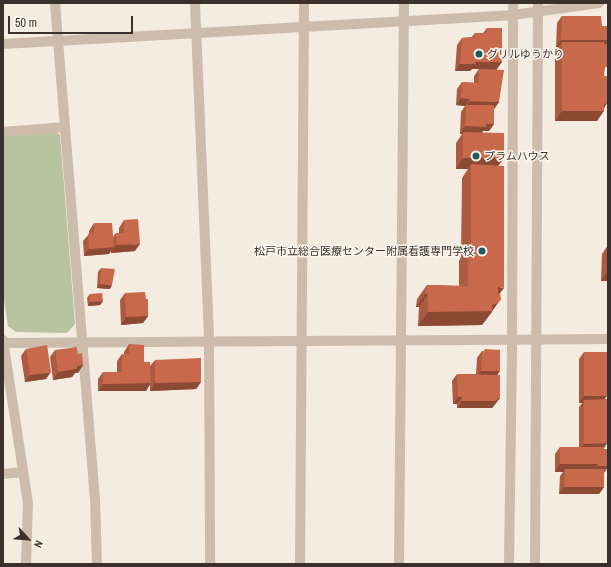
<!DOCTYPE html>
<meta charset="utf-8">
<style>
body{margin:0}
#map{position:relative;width:611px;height:567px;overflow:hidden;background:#f4ebe1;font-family:"Archivo Narrow","Noto Sans JP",sans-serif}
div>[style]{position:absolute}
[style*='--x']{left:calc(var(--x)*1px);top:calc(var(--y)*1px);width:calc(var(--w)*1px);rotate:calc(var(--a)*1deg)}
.green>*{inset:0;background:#b8c4a0}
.minor>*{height:10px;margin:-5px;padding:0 5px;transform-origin:5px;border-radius:5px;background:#cdbbac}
.wall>*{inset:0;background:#ac5a40}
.shaded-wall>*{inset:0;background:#8c4a34}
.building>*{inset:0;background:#c8694b}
.dots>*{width:11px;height:11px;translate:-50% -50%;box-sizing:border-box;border:2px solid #fbf5ee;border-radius:50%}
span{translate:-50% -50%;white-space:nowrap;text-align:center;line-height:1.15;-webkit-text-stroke:3px #fbf5ee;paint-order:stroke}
.poi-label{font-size:11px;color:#3b302b}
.left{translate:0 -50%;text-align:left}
.right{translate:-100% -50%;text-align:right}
.frame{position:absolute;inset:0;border:4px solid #3b302b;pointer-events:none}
.north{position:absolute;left:8px;top:519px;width:40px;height:40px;-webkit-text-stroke:3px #fbf5ee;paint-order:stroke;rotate:116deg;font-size:11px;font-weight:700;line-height:16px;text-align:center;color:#3b302b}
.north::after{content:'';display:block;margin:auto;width:14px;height:18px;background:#3b302b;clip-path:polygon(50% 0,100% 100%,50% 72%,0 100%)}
.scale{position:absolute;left:8px;top:16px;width:125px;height:18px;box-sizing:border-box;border:2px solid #3b302b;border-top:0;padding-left:5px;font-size:12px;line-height:14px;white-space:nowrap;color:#3b302b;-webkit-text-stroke:3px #fbf5ee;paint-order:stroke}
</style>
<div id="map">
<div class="green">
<i style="clip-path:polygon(56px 132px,60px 135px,75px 324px,67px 333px,16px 332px,8px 326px,3px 293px,3px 136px)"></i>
</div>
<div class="minor">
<i style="--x:55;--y:3;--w:499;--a:85.4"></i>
<i style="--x:95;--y:500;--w:64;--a:88.2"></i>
<i style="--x:195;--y:3;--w:338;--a:87.6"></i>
<i style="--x:209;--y:341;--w:223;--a:89.7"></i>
<i style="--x:3;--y:44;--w:511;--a:-3.25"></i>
<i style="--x:513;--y:15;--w:87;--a:-7.9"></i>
<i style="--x:3;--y:132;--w:62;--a:-4.6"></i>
<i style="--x:3;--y:340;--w:165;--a:81.3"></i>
<i style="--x:28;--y:503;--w:61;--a:91.9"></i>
<i style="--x:3;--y:343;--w:605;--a:-0.38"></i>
<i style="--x:3;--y:474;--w:20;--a:-6"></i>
<i style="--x:300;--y:564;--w:561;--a:-89.59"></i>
<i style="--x:399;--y:564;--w:561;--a:-89.49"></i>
<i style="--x:509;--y:564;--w:224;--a:-89.2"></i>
<i style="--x:512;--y:340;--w:337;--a:-89.8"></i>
<i style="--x:535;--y:564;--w:561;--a:-89.69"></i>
</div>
<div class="wall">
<i style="clip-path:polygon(562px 16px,604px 71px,604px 76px,608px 76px,607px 103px,597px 121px,555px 121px,555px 52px,558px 47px,556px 47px,557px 23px)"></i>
<i style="clip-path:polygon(487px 28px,497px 69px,499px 102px,494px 109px,494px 124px,489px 131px,483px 131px,482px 133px,498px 166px,500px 293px,492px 312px,482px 325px,418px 326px,419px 307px,416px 307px,417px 299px,427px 285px,459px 286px,459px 261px,461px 257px,462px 178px,468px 169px,456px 169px,456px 143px,462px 134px,460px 134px,461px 112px,465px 106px,456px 105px,457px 89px,462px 82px,474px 83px,474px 76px,479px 69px,472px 69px,470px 71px,455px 71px,457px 45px,462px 38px,472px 37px,475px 33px,483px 33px)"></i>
<i style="clip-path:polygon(124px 220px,135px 251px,111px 253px,111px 250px,109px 254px,84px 256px,83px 241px,89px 234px,89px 231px,94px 223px,113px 237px,116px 233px,119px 233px,119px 228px)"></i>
<i style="clip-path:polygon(608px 245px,608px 281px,601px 281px,602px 254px)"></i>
<i style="clip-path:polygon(101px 268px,110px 289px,97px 288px,98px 272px)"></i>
<i style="clip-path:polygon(125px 293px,146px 299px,148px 316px,143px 323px,121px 325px,120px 300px)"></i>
<i style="clip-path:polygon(90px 294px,103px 301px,100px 305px,88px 306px,87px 298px)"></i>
<i style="clip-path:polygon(129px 344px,144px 362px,150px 366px,155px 360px,201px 382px,196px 389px,150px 391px,150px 384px,146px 391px,98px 391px,98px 379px,103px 372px,117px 372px,117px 361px,122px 354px,124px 354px,124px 352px)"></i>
<i style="clip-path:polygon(26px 349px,46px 379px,25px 382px,21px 356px)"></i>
<i style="clip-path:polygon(485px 349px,498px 375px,500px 398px,492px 408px,457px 408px,457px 404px,453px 404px,452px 381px,457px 374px,476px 374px,477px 358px,482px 351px,484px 351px)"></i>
<i style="clip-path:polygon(55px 350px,78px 354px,83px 365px,78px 373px,75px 373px,72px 377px,53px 380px,50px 357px)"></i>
<i style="clip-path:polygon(584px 352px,605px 399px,607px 443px,604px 448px,604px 449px,608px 449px,608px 467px,604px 473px,604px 487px,599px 494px,559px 494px,560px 476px,563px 472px,555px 472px,555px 454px,560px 447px,579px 447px,579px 407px,582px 403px,579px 403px,579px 359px)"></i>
</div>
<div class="shaded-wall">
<i style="clip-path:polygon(561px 40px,608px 40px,608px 45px,562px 42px,558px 47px,556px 47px)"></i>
<i style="clip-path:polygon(475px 62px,502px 62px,497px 69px,472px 69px,470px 71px,455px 71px,460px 64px)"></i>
<i style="clip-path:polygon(461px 98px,470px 99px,465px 106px,456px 105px)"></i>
<i style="clip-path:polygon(470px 101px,499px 102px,494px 109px,465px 108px)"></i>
<i style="clip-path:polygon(607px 103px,602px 111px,604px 111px,597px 121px,555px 121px,562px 111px)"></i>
<i style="clip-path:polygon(486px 124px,494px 124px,489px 131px,483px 131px,481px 134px,463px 132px,462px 134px,460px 134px,465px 126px)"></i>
<i style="clip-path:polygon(463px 158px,504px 158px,496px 169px,471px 164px,468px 169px,456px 169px)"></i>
<i style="clip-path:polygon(140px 244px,135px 251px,111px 253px,116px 245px)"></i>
<i style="clip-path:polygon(114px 247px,109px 254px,84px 256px,89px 249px)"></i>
<i style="clip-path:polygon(608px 271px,608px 281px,601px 281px)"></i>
<i style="clip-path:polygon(100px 284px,112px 285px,110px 289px,97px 288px)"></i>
<i style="clip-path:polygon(498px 287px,504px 288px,494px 301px)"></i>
<i style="clip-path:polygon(425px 294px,428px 294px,419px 307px,416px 307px)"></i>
<i style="clip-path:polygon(501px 299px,482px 325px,418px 326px,428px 312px,492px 305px)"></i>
<i style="clip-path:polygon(103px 301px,100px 305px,88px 306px,90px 302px)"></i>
<i style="clip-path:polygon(148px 316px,143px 323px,121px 325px,126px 317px)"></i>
<i style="clip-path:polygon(83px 365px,78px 373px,75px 373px,72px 377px,53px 380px,58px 372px,77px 366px)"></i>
<i style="clip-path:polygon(481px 371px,500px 371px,495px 378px,476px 378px)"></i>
<i style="clip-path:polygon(51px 372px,46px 379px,25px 382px,30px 375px)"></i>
<i style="clip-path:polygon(201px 382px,196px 389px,150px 391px,155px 383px)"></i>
<i style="clip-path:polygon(151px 383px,146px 391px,98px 391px,103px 384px)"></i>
<i style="clip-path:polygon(584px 396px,607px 396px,602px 403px,584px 400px,582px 403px,579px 403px)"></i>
<i style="clip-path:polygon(458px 397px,462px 397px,457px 404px,453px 404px)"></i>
<i style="clip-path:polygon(500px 398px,492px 408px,457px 408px,462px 401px)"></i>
<i style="clip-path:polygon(607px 443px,602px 451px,579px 451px,584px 444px)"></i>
<i style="clip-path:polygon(560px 464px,598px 464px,593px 472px,565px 469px,563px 472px,555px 472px)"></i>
<i style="clip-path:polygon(598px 466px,608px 466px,608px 467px,603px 473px,593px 474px)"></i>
<i style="clip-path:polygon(564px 487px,604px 487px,599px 494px,559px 494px)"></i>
</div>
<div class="building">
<i style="clip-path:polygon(562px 16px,601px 16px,602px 26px,608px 26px,608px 40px,561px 40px)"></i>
<i style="clip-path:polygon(487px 28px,502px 28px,502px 62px,475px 62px,476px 64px,460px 64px,462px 38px,475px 37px,475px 33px,486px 33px)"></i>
<i style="clip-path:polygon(562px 42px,604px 42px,604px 44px,608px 44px,607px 67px,605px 67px,604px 76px,608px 76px,607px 103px,604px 104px,604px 111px,562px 111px)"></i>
<i style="clip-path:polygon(479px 69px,504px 70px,499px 102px,470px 101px,470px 99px,461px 98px,462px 82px,479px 83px)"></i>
<i style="clip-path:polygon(466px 105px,494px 105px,494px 124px,486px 124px,486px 127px,465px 126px)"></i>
<i style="clip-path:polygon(463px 132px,504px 133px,504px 158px,463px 158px)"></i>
<i style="clip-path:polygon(471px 164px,504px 166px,504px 288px,498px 287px,498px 294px,500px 293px,501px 299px,498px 303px,492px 305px,492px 311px,428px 312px,428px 294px,425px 294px,427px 285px,468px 286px,468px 248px,471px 248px)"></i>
<i style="clip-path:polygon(138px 219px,140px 244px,116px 245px,116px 233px,124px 233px,124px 220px)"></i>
<i style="clip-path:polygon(94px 223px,112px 223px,114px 247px,89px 249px,88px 234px,94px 233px)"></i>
<i style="clip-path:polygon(101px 268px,115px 269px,112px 285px,100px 284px)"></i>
<i style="clip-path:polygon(145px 292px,146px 299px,148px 299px,148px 316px,126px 317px,125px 293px)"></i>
<i style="clip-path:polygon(102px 293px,103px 301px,90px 302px,90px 294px)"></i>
<i style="clip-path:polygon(129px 344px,144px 345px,144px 362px,150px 362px,151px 383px,103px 384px,103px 372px,122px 372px,122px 354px,129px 354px)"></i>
<i style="clip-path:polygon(47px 345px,51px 372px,30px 375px,26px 349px)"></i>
<i style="clip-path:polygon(77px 347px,78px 354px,82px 353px,83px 365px,77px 366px,77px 369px,58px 372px,55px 350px)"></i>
<i style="clip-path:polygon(485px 349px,500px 350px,500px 371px,481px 371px,482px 351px,485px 351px)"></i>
<i style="clip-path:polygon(584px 352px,607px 352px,607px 396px,584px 396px)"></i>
<i style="clip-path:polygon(201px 358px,201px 382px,155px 383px,155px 360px)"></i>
<i style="clip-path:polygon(457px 374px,500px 375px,500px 398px,498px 398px,497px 401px,462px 401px,462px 397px,458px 397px)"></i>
<i style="clip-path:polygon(607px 399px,607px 443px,584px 444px,584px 400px)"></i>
<i style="clip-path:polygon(560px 447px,604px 447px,604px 449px,608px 449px,608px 466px,598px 466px,598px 464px,560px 464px)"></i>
<i style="clip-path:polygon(565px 469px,604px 469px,604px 487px,564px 487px)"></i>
</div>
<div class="dots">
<i style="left:479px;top:54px;background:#1f5a5e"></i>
<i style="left:476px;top:156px;background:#1f5a5e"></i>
<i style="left:482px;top:251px;background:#1f5a5e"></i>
</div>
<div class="poi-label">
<span class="left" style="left:487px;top:54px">グリルゆうかり</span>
<span class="left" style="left:484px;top:156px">プラムハウス</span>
<span class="right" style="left:474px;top:251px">松戸市立総合医療センター附属看護専門学校</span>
</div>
<div class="frame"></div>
<div class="north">N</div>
<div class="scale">50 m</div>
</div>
